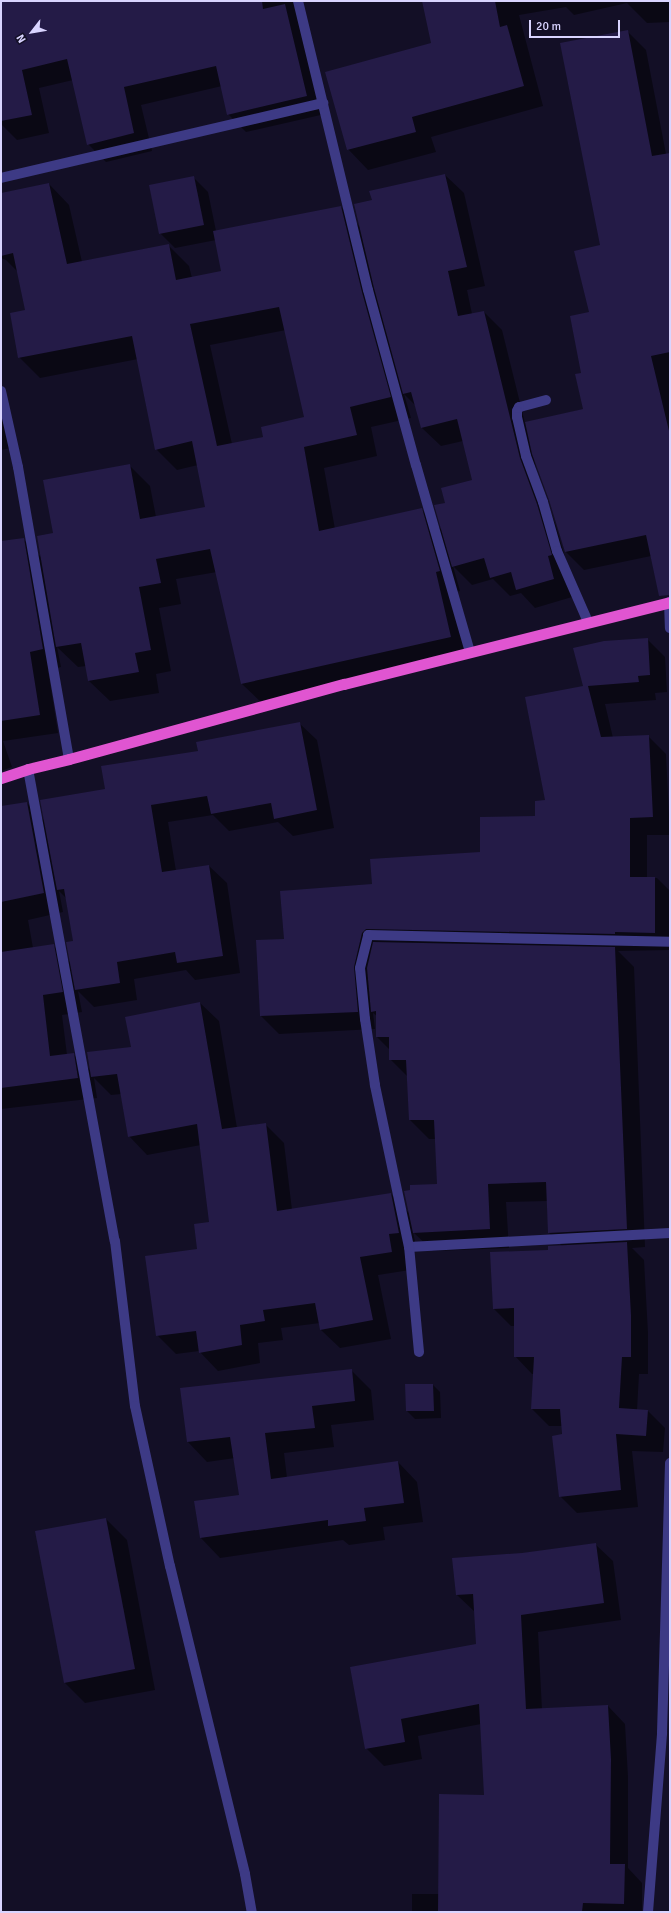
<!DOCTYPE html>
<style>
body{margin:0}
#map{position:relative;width:671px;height:1913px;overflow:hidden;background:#130f26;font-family:Signika,sans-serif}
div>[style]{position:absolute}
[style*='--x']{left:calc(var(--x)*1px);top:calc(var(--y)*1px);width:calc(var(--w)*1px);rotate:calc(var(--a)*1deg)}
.shadow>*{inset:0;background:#0007}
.building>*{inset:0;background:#241b47}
.minor>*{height:10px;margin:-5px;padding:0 5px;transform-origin:5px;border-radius:5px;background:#3d3a85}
.trunk>*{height:11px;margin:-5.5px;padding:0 5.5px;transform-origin:5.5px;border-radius:5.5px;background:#e055d1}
span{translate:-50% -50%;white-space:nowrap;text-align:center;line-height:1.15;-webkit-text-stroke:3px #130f26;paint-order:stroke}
.frame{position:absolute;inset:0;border:2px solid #d9d4ff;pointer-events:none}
.north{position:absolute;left:12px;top:12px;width:40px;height:40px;-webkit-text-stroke:3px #130f26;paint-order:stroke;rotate:239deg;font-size:11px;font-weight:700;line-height:16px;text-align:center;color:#d9d4ff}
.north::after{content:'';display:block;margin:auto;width:14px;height:18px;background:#d9d4ff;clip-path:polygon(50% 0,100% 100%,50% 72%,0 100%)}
.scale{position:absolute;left:529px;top:20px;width:91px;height:18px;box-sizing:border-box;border:2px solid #d9d4ff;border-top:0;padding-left:5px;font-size:12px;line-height:14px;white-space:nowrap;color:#d9d4ff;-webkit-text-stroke:3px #130f26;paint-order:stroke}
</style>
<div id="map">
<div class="shadow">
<i style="clip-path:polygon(1px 1px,298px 1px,325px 114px,246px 132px,228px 114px,222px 86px,141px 105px,152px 151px,106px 162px,88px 144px,73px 80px,39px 88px,49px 133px,17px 140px,1px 124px)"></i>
<i style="clip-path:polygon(423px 1px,670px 1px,670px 22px,647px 23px,627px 3px,574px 15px,566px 7px,519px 15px,543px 106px,431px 137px,436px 152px,368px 170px,348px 149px,432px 44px)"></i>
<i style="clip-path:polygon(evenodd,627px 31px,646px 50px,666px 154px,670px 154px,670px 596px,657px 583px,651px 556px,584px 570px,566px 552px,550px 499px,535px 459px,534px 459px,538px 477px,556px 526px,570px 574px,572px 597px,535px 608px,521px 593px,510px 596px,493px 579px,472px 585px,453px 566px,460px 591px,456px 592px,471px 658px,263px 704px,242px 684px,217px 572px,176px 579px,181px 604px,159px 608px,171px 671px,156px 674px,159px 693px,110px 701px,89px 681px,86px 666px,78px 667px,57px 647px,61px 667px,48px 670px,58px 733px,3px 741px,12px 767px,1px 771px,1px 542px,23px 539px,41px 557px,54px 534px,129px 465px,150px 486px,156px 517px,206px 508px,198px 465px,177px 470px,156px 449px,138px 359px,40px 378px,19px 357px,26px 311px,18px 272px,6px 260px,1px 258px,1px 194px,49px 184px,69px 205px,82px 262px,168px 245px,189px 266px,192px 278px,223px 272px,216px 240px,175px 248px,160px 233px,193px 177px,208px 192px,216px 231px,341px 207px,360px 227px,373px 201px,445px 175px,464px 193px,485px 286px,467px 290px,472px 314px,484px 312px,502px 330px,525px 423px,584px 409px,583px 374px,590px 313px,601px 246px,627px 31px,286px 330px,306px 418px,264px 437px,232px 444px,210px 345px,286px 330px,627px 31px,404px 394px,416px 406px,422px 428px,441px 446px,463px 441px,474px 480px,446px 504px,443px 531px,421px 509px,335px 529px,324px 468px,377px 456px,371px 427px,411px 418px,404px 394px)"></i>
<i style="clip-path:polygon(1px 413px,11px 448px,1px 450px)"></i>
<i style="clip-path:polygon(evenodd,647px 639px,665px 657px,667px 692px,655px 693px,656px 700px,605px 704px,613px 738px,648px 736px,666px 754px,670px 835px,647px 835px,647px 878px,657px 878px,670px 891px,670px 950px,618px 951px,634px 967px,645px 1247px,632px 1248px,644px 1260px,648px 1333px,648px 1374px,639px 1374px,637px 1410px,648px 1411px,665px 1428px,663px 1452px,632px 1451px,638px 1507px,577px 1513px,560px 1496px,562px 1426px,549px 1426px,532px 1409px,534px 1374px,532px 1374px,515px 1356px,515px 1326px,511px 1326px,494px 1309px,549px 1251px,562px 1246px,549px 1233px,547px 1201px,506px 1202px,509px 1248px,433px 1251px,413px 1232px,417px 1251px,407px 1252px,410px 1270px,378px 1275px,391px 1339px,340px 1348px,321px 1330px,320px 1323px,281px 1328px,283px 1340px,258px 1343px,260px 1363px,218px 1371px,199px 1351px,176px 1354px,157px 1335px,210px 1223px,201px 1145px,147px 1155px,129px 1136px,121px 1094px,111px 1095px,94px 1078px,97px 1098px,1px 1109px,1px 807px,27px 803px,45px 821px,106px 790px,199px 752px,299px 723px,317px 740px,334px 828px,293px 836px,278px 822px,229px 831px,213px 815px,168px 822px,176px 871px,209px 866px,227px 883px,240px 973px,195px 980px,186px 970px,134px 979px,137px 1000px,94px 1007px,78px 991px,82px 1012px,62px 1015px,67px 1055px,73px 1054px,92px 1072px,132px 1048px,200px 1003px,219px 1021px,237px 1128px,265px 1124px,284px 1143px,292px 1210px,391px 1194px,409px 1213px,438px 1185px,436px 1139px,429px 1139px,410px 1120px,408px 1077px,390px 1059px,390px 1050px,377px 1037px,377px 1016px,373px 1013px,375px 1029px,279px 1034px,261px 1016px,257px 941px,285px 940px,373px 885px,481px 852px,536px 817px,546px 801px,584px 687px,647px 639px,59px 891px,67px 899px,74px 941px,71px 963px,53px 945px,33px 948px,28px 920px,63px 912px,59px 891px)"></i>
<i style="clip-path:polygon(351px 1370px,371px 1390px,374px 1420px,331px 1425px,334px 1447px,284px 1453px,287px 1478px,398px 1462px,417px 1482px,423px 1522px,383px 1527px,385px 1540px,349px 1545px,343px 1540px,220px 1558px,201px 1538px,195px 1502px,240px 1496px,235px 1458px,207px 1462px,188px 1442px,181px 1389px)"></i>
<i style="clip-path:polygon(406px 1385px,433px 1385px,440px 1392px,441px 1418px,415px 1419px,407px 1411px)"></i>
<i style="clip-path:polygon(106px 1519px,127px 1540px,155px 1690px,85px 1703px,64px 1682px)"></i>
<i style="clip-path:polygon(595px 1544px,613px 1561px,621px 1620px,538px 1632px,542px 1710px,608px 1706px,625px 1724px,628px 1777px,628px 1868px,642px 1883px,642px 1912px,412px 1912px,412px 1894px,439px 1894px,485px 1796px,481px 1724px,418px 1736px,422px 1759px,384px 1766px,366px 1748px,477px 1645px,475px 1612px,457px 1595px,522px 1554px)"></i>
</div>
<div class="building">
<i style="clip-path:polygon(1px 1px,262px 1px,263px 9px,285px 4px,307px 96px,227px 115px,216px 66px,124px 87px,134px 133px,87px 145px,67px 59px,22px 70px,32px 115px,1px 121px)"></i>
<i style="clip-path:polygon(422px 1px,495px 1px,500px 27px,507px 25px,524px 86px,412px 117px,416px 132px,347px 150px,325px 72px,431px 43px)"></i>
<i style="clip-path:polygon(628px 30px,652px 156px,670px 153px,670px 352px,651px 356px,670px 435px,670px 595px,659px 596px,646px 535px,565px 552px,549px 500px,532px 454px,525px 422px,583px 409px,575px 374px,581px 373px,570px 316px,589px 312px,574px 251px,600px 245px,560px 43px)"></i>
<i style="clip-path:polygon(445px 174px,467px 267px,448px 271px,458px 316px,484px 311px,520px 458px,537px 504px,552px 555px,548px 556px,554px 579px,516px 590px,511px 572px,490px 578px,484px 558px,452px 567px,434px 505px,445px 503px,441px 488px,472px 480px,457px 419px,421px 428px,411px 392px,403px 394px,374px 288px,354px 204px,372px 200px,369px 191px)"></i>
<i style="clip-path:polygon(194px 176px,204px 225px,159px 234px,149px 185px)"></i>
<i style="clip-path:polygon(evenodd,49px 183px,67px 264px,169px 244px,176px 280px,221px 271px,213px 231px,341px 206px,362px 292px,391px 397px,350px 407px,357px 435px,304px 447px,319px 531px,422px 508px,440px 571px,436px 572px,451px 637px,241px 684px,210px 549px,156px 559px,161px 583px,139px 587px,151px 650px,135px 653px,139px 672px,88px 681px,81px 643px,56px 647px,37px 536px,53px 533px,43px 480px,130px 464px,140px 519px,205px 507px,192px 441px,155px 450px,132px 336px,18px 358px,10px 313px,25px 310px,13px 253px,1px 256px,1px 193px,49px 183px,279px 307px,304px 417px,261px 427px,263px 437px,217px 446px,190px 324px,279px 307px)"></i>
<i style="clip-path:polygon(24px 538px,43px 649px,30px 652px,40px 715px,1px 721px,1px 541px)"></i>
<i style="clip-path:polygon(648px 638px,650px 675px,638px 676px,639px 682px,588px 686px,601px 737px,649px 735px,653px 817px,630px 818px,630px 877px,655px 877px,655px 933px,615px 932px,615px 934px,366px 929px,362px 933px,354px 967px,358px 1012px,260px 1016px,256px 940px,284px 939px,280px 891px,372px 884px,370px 859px,480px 852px,480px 817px,535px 816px,535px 801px,545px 800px,525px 697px,583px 686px,573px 648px,604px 641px)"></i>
<i style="clip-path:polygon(300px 722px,317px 810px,274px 819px,271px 803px,211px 814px,207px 796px,151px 805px,162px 872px,209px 865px,223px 956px,177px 963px,175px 952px,117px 962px,120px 983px,75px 990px,66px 942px,73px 941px,64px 889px,57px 890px,40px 800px,105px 789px,101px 766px,198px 751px,196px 742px)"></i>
<i style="clip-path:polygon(27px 802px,44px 893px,1px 902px,1px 806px)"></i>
<i style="clip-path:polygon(373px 942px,615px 947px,627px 1229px,548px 1233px,546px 1182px,488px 1184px,490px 1229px,413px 1233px,404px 1191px,410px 1190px,410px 1185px,437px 1184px,434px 1120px,409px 1120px,406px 1060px,389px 1060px,389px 1037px,376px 1037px,376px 1011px,371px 1012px,367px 968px)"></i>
<i style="clip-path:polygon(54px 944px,63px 992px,43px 995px,50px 1056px,74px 1053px,78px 1078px,1px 1088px,1px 952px)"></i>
<i style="clip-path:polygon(200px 1002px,222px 1129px,266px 1123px,277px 1211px,391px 1193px,399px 1233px,389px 1234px,392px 1252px,360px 1257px,373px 1320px,320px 1330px,315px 1303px,263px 1310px,265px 1321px,240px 1325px,242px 1345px,199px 1353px,196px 1331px,156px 1336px,145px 1256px,197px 1249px,194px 1224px,209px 1222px,197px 1124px,128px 1137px,117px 1074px,91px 1077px,87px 1052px,131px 1047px,125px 1017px)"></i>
<i style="clip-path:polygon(627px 1242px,631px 1315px,631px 1357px,622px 1357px,619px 1408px,648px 1410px,646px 1436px,616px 1434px,621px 1490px,559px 1497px,552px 1436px,562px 1434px,560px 1409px,531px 1409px,534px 1357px,514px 1357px,514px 1308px,493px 1309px,490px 1252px,548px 1250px,548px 1246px)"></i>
<i style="clip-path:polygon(352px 1369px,355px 1401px,312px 1406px,315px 1428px,265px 1433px,271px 1479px,398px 1461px,404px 1503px,364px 1508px,366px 1521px,328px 1526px,328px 1520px,200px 1538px,194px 1501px,239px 1495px,230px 1437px,187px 1442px,180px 1388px)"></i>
<i style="clip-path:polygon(405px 1384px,433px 1384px,434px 1411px,406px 1411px)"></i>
<i style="clip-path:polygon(106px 1518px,135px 1669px,64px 1683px,35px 1531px)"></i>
<i style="clip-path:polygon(596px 1543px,604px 1603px,521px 1615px,526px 1709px,608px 1705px,611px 1759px,610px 1864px,625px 1864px,624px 1904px,583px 1903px,582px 1912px,438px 1912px,439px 1794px,484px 1795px,479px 1704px,401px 1719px,405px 1742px,365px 1749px,350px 1667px,476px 1644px,473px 1594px,456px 1595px,452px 1558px,522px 1553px)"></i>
</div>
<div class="minor">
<i style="--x:298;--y:1;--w:297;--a:76.4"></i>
<i style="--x:368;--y:290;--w:181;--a:74.7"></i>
<i style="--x:416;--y:465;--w:195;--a:73.9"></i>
<i style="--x:1;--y:178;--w:331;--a:-13.1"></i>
<i style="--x:1;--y:391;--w:78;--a:77.4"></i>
<i style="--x:18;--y:467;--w:296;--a:80.1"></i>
<i style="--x:546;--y:400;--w:28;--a:165"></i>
<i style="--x:519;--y:407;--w:4;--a:117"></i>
<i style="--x:517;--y:411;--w:6;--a:90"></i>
<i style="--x:517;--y:417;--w:40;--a:77"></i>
<i style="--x:526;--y:456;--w:49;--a:69.7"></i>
<i style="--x:543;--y:502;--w:51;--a:74.1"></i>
<i style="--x:557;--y:551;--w:77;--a:66.4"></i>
<i style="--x:669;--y:602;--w:26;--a:88"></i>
<i style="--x:28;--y:769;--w:480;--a:79.6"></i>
<i style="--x:115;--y:1241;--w:166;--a:83.1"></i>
<i style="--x:135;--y:1406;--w:164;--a:77.7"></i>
<i style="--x:170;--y:1566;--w:317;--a:76.3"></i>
<i style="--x:245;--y:1874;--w:39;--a:80"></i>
<i style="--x:409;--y:1247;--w:261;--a:-3.1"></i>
<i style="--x:419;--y:1352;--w:105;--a:-95.4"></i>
<i style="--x:409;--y:1247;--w:166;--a:-101.9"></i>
<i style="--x:375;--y:1085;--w:67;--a:-98.6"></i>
<i style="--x:365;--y:1019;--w:51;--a:-95.6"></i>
<i style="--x:360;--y:968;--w:34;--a:-76"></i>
<i style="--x:368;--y:935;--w:302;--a:1.3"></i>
<i style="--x:648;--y:1912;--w:180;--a:-85.5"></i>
<i style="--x:662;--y:1733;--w:270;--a:-88.3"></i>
</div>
<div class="trunk">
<i style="--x:1;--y:778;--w:28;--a:-18"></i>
<i style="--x:28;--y:769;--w:42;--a:-13.7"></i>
<i style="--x:69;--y:759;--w:285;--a:-15.3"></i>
<i style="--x:344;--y:684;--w:336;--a:-14.1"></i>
</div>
<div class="frame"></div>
<div class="north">N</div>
<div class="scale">20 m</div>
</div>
